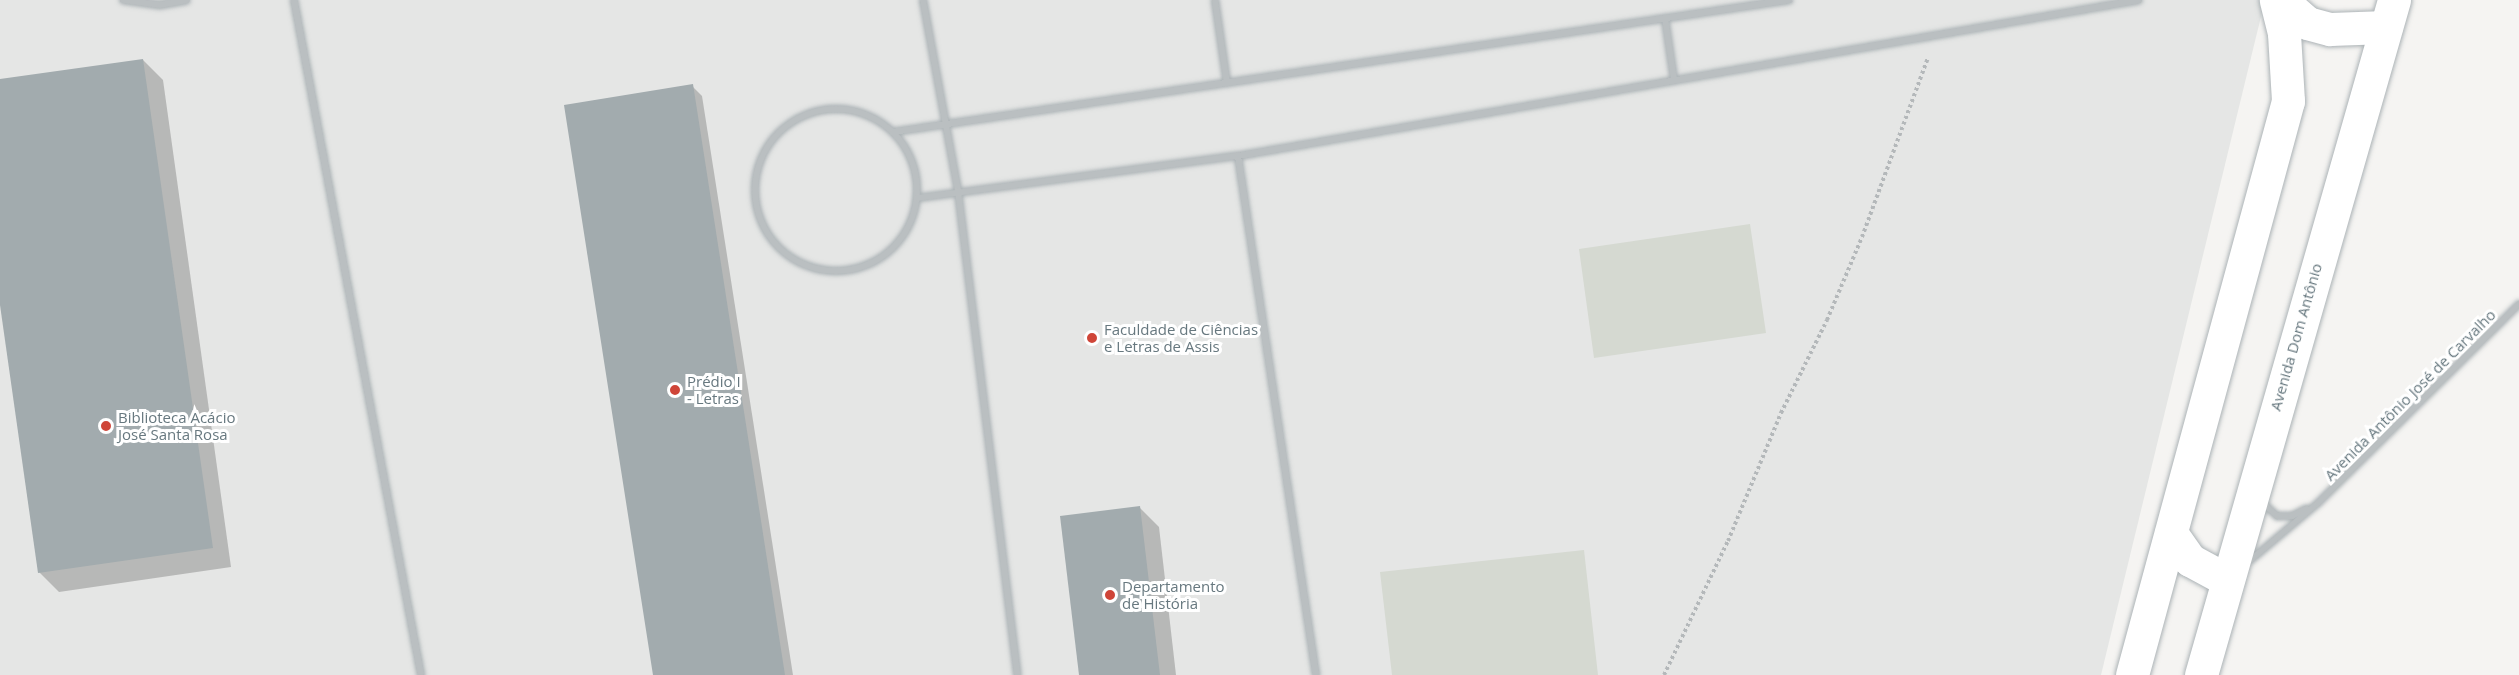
<!DOCTYPE html>
<meta charset="utf-8">
<style>
body{margin:0}
#map{position:relative;width:2519px;height:675px;overflow:hidden;background:#f5f4f2;font-family:"Open Sans",sans-serif}
div>[style]{position:absolute}
[style*='--x']{left:calc(var(--x)*1px);top:calc(var(--y)*1px);width:calc(var(--w)*1px);rotate:calc(var(--a)*1deg)}
.built>*{inset:0;background:#e5e6e5}
.green>*{inset:0;background:#d5d9d1}
.shadow>*{inset:0;background:#0003}
.building>*{inset:0;background:#a2abae}
.path>*{height:4px;margin-top:-2px;transform-origin:0;background:repeating-linear-gradient(90deg,#b4b8ba 0 3px,transparent 0 6px)}
.roads{filter:drop-shadow(0 0 2px #acb3b6) drop-shadow(0 0 2px #acb3b6)}
.minor>*{height:6px;margin:-3px;padding:0 3px;transform-origin:3px;border-radius:3px;background:#babfc1}
.minor>.ring{margin:-3px;padding:0;box-sizing:content-box;background:none;border:6px solid #babfc1;border-radius:50%}
.secondary>*{height:33px;margin:-16.5px;padding:0 16.5px;transform-origin:16.5px;border-radius:16.5px;background:#fff}
.dots>*{width:16px;height:16px;translate:-50% -50%;box-sizing:border-box;border:3px solid #fff;border-radius:50%}
span{translate:-50% -50%;white-space:nowrap;text-align:center;line-height:1.15;-webkit-text-stroke:6px #fff;paint-order:stroke}
.poi-label{font-size:15px;color:#67787f}
.left{translate:0 -50%;text-align:left}
.street-label{font-size:15px;color:#67787f}
</style>
<div id="map">
<div class="built">
<i style="clip-path:polygon(0 0,2265px 0,2101px 675px,0 675px)"></i>
</div>
<div class="green">
<i style="clip-path:polygon(1750px 224px,1766px 333px,1594px 358px,1579px 249px)"></i>
<i style="clip-path:polygon(1584px 550px,1598px 675px,1392px 675px,1380px 572px)"></i>
</div>
<div class="shadow">
<i style="clip-path:polygon(143px 60px,163px 80px,231px 567px,59px 592px,39px 572px,0 294px,0 80px)"></i>
<i style="clip-path:polygon(692px 86px,702px 96px,793px 675px,655px 675px)"></i>
<i style="clip-path:polygon(1140px 508px,1159px 527px,1176px 675px,1081px 675px)"></i>
</div>
<div class="building">
<i style="clip-path:polygon(143px 59px,213px 548px,38px 573px,0 305px,0 79px)"></i>
<i style="clip-path:polygon(693px 84px,785px 675px,653px 675px,564px 105px)"></i>
<i style="clip-path:polygon(1140px 506px,1160px 675px,1079px 675px,1060px 516px)"></i>
</div>
<div class="path">
<i style="--x:1664;--y:675;--w:148;--a:-64.5"></i>
<i style="--x:1728;--y:541;--w:139;--a:-67.5"></i>
<i style="--x:1781;--y:413;--w:104;--a:-63.7"></i>
<i style="--x:1827;--y:320;--w:90;--a:-67.1"></i>
<i style="--x:1862;--y:237;--w:191;--a:-69.8"></i>
</div>
<div class="roads">
<div class="minor">
<i style="--x:123;--y:0;--w:37;--a:8"></i>
<i style="--x:160;--y:5;--w:27;--a:-10"></i>
<i style="--x:294;--y:0;--w:687;--a:79.34"></i>
<i style="--x:923;--y:0;--w:194;--a:79.6"></i>
<i style="--x:958;--y:191;--w:488;--a:83"></i>
<i style="--x:1215;--y:0;--w:84;--a:81.8"></i>
<i style="--x:1665;--y:18;--w:63;--a:81.7"></i>
<i class="ring" style="left:755px;top:109px;width:156px;height:156px"></i>
<i style="--x:893;--y:132;--w:906;--a:-8.38"></i>
<i style="--x:1238;--y:156;--w:525;--a:81.45"></i>
<i style="--x:917;--y:198;--w:324;--a:-7.5"></i>
<i style="--x:1238;--y:156;--w:914;--a:-9.82"></i>
<i style="--x:2262;--y:502;--w:21;--a:43"></i>
<i style="--x:2277;--y:516;--w:15;--a:0"></i>
<i style="--x:2292;--y:516;--w:16;--a:-27"></i>
<i style="--x:2246;--y:564;--w:94;--a:-40.3"></i>
<i style="--x:2318;--y:503;--w:283;--a:-44.7"></i>
</div>
<div class="secondary">
<i style="--x:2281;--y:0;--w:35;--a:41"></i>
<i style="--x:2307;--y:23;--w:24;--a:15"></i>
<i style="--x:2330;--y:29;--w:56;--a:-2"></i>
<i style="--x:2171;--y:533;--w:33;--a:55"></i>
<i style="--x:2190;--y:560;--w:42;--a:28.4"></i>
<i style="--x:2132;--y:675;--w:595;--a:-74.8"></i>
<i style="--x:2288;--y:101;--w:68;--a:-93.4"></i>
<i style="--x:2284;--y:33;--w:34;--a:-104"></i>
<i style="--x:2201;--y:675;--w:702;--a:-74.04"></i>
</div>
</div>
<div class="dots">
<i style="left:1092px;top:338px;background:#cf4538"></i>
<i style="left:675px;top:390px;background:#cf4538"></i>
<i style="left:106px;top:426px;background:#cf4538"></i>
<i style="left:1110px;top:595px;background:#cf4538"></i>
</div>
<div class="poi-label">
<span class="left" style="left:1104px;top:338px">Faculdade de Ciências<br>e Letras de Assis</span>
<span class="left" style="left:687px;top:390px">Prédio I<br>- Letras</span>
<span class="left" style="left:118px;top:426px">Biblioteca Acácio<br>José Santa Rosa</span>
<span class="left" style="left:1122px;top:595px">Departamento<br>de História</span>
</div>
<div class="street-label">
<span style="left:2296px;top:337px;rotate:-74deg">Avenida Dom Antônio</span>
<span style="left:2410px;top:395px;rotate:-45deg">Avenida Antônio José de Carvalho</span>
</div>
</div>
